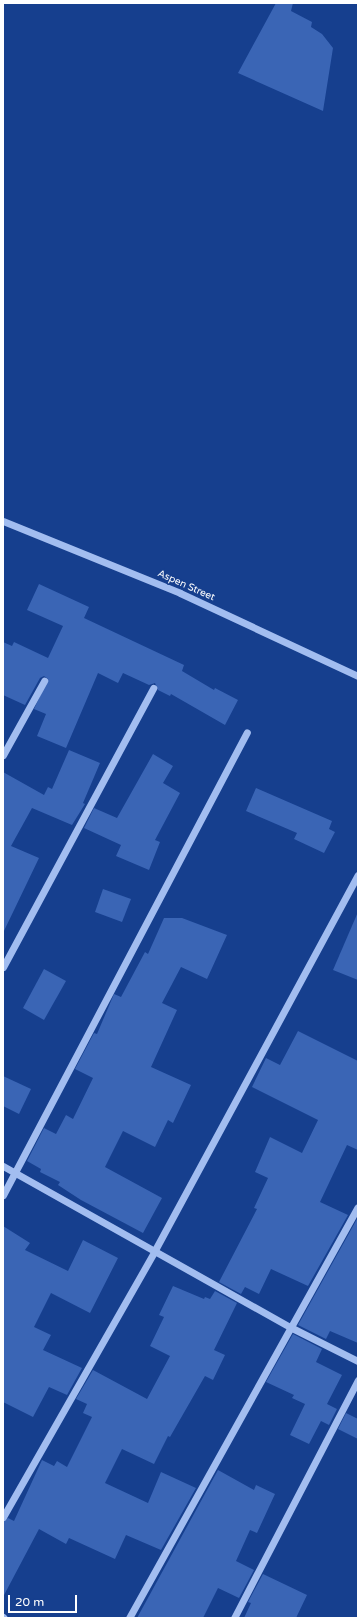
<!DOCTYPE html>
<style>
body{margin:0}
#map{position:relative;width:361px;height:1621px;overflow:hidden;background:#163f8e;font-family:"Varela Round",sans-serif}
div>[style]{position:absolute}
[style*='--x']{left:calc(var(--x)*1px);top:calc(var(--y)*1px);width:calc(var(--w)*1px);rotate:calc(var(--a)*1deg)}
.building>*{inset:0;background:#3a65b5}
.minor>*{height:7px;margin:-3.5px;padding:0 3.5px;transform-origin:3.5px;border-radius:3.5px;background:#a2bdf0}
span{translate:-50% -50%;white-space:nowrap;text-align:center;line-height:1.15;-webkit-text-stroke:3.5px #163f8e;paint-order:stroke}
.street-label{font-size:10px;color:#fff}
.frame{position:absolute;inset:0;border:4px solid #fff;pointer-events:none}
.scale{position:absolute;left:8px;top:1595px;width:69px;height:18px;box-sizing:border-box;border:2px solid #fff;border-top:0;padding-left:5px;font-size:12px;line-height:14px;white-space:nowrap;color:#fff;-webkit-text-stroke:3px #163f8e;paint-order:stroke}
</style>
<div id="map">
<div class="building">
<i style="clip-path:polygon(276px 3px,293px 3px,291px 11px,312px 22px,311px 27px,322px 34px,333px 48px,323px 111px,238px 73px)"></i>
<i style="clip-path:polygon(39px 584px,89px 607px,84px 618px,184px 665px,182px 671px,214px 690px,215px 688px,238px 700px,225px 725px,171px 694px,170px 696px,158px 690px,155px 683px,149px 685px,123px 673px,118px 683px,98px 673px,66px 748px,37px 736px,46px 714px,34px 709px,48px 679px,44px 676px,40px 678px,25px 705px,3px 695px,3px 642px,12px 646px,14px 642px,48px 658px,63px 626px,27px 610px)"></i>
<i style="clip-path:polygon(69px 750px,100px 763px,83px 803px,85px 804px,72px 825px,32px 808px,11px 846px,39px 858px,3px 933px,3px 772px,44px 795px,48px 787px,52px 789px)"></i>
<i style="clip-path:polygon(153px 754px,173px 766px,163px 783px,180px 793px,155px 840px,160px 842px,149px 870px,116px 856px,121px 845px,84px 828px,94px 808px,117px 818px)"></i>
<i style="clip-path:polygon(256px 788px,332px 821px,329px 829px,335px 832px,324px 853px,294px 839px,297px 833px,246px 811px)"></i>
<i style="clip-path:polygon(103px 889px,131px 899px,122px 922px,95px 912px)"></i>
<i style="clip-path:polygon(358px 912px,358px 980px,333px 970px)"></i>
<i style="clip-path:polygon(164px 918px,182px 918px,227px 935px,207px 979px,181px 967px,162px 1003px,177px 1010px,151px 1067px,191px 1085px,173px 1123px,168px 1120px,155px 1147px,123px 1131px,105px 1167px,162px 1198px,143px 1233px,81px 1200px,58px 1185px,60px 1182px,40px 1172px,41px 1169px,27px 1161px,44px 1128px,56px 1134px,66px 1115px,73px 1119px,93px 1078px,75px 1069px,94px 1033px,97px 1034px,114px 994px,121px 997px,145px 952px,148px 954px)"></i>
<i style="clip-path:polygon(44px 969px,66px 981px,44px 1020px,23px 1008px)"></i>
<i style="clip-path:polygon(298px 1031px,358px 1061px,358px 1150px,347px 1145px,320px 1202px,348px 1215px,308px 1286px,271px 1269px,259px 1294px,245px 1287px,241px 1294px,219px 1282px,257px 1209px,254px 1208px,268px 1178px,255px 1172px,270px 1137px,302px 1153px,318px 1120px,252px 1087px,266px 1058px,280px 1065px)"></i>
<i style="clip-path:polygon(3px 1076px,31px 1089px,19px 1114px,3px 1106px)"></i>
<i style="clip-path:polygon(357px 1219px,358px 1343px,330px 1331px,326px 1339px,298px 1325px)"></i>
<i style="clip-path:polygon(3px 1226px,30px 1243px,25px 1250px,68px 1271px,83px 1240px,118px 1258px,90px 1313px,51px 1293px,34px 1327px,51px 1335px,43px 1350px,82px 1368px,67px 1395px,49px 1387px,33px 1417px,3px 1402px)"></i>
<i style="clip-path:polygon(173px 1286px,204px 1299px,205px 1297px,210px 1299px,215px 1291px,237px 1303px,214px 1350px,225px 1355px,213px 1380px,205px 1376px,170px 1437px,168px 1436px,154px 1464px,122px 1449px,105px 1483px,148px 1503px,161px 1472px,196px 1488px,161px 1550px,126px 1535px,115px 1559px,69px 1538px,66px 1544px,39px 1529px,3px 1597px,3px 1522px,8px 1518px,14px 1521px,42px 1460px,54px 1466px,57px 1461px,67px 1467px,92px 1417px,83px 1413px,87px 1404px,76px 1399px,93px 1370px,147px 1399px,170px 1356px,150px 1346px,164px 1317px,159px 1315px)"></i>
<i style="clip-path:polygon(293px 1334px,322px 1349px,316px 1362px,342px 1375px,327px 1404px,337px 1409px,329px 1425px,321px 1421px,309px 1444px,290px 1435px,305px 1404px,292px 1398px,294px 1395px,266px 1382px)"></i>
<i style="clip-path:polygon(346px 1413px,358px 1419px,358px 1439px,338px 1429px)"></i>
<i style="clip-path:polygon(218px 1470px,254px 1490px,256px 1485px,275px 1494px,257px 1533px,250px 1530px,236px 1561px,254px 1570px,239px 1598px,218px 1588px,203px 1618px,137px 1618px)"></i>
<i style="clip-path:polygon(263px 1574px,307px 1595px,296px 1618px,244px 1618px,251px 1603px,248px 1602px)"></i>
</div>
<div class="minor">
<i style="--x:3;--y:521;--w:191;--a:22.1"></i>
<i style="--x:180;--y:593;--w:196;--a:25"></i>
<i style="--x:3;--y:755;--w:85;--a:-61"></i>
<i style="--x:3;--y:967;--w:317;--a:-61.7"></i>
<i style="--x:3;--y:1166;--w:329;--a:29.3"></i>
<i style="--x:290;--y:1327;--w:76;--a:26.6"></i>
<i style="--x:3;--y:1195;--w:523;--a:-62.21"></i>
<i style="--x:3;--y:1517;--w:307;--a:-60.3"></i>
<i style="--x:155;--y:1250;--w:426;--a:-61.6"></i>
<i style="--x:3;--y:1617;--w:1;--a:45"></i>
<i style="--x:129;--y:1618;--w:470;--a:-60.9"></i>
<i style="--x:234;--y:1618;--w:268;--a:-62.5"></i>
</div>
<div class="street-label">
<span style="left:186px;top:586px;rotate:24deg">Aspen Street</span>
</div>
<div class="frame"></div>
<div class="scale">20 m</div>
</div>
